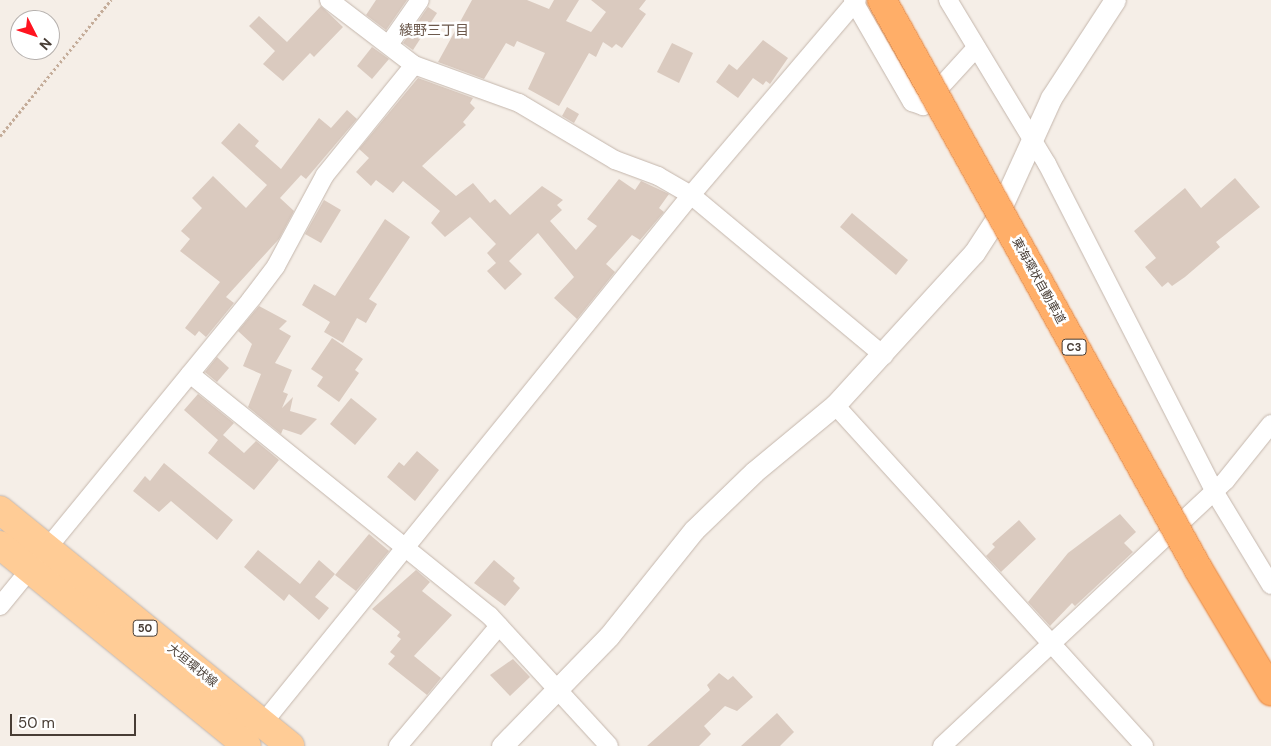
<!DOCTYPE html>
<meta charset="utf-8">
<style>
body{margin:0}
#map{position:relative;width:1271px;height:746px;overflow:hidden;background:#f5eee7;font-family:"DM Sans","Noto Sans JP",sans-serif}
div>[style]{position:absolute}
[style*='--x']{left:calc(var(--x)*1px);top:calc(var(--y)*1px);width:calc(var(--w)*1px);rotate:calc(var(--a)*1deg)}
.building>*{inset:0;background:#dacabf}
.path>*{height:3px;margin-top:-1.5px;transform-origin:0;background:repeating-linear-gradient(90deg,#c4ac99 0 2.5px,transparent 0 5px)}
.roads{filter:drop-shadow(0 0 1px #c4b6ac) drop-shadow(0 0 1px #c4b6ac)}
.minor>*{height:18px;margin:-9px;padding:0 9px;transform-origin:9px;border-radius:9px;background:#fff}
.tertiary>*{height:21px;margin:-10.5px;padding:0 10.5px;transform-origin:10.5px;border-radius:10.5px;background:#fff}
.primary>*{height:28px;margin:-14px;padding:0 14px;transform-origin:14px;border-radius:14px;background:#ffcc96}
.bridges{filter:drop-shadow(0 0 1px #e77e2f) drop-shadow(0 0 1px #e77e2f)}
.motorway-bridge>*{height:28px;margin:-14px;padding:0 14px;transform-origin:14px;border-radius:14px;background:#ffae68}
span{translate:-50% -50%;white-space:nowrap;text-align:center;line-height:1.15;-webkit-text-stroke:5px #fff;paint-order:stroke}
.shield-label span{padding:1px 4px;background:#fff;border:1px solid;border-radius:4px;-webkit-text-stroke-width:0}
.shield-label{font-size:11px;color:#483d35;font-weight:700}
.street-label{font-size:12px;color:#483d35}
.neighbourhood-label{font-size:14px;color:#6c594c}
.north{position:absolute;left:10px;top:10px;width:50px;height:50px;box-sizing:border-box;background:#fff;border:1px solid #b6b1ae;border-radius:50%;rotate:131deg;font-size:14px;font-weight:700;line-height:20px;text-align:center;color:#483d35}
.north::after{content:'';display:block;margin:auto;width:18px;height:22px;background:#ff1420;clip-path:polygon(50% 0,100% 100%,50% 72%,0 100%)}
.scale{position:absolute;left:10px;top:714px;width:126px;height:22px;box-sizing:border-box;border:2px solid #483d35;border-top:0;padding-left:6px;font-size:15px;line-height:18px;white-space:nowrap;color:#483d35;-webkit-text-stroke:4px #fff;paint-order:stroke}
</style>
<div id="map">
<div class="building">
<i style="clip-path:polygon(376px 0,407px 0,386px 30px,366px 15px)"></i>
<i style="clip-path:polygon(472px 0,527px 0,549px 9px,554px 0,579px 0,566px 21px,591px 32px,606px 12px,591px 0,646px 0,639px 9px,646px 14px,622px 48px,616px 44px,612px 48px,603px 42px,596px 57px,589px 53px,559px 106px,528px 89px,545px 53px,517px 41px,514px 47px,506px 43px,484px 79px,438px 62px)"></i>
<i style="clip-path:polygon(321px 6px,343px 27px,314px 57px,310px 53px,283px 81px,263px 64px,275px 51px,249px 26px,259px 16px,287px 42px)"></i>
<i style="clip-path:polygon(428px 7px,437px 13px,413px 50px,403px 43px)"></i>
<i style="clip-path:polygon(763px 40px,788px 58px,770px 84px,766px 81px,763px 85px,753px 78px,738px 98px,716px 82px,729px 64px,737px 70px)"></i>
<i style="clip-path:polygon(672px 43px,693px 53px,679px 83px,657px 72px)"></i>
<i style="clip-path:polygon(372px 47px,389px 59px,372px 79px,357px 66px)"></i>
<i style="clip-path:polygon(418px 78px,473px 98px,470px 103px,475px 108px,463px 122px,466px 125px,422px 166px,456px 196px,473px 183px,490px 203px,495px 199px,510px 215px,542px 186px,563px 200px,557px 205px,562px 210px,550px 221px,576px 250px,597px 226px,587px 219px,619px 179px,635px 190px,641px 181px,669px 194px,659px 208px,664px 212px,640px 240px,632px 235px,606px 264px,615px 272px,577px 319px,554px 298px,574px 277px,538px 233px,509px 261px,522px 274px,505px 290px,487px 271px,496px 263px,487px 253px,496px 244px,470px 217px,445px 237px,431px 223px,440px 211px,403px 181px,393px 193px,376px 180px,371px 186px,356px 172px,369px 158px,359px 149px)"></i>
<i style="clip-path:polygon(567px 107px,579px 114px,574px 123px,562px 116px)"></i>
<i style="clip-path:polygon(347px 110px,357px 119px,306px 179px,301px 175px,280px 198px,294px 211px,279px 239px,226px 297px,234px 303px,206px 337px,199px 331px,195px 336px,185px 328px,220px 282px,180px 251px,190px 239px,181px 231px,202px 208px,192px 198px,213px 176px,246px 208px,267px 185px,221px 143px,239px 123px,259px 141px,255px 146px,281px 169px,319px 118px,331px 128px)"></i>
<i style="clip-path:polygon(1235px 178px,1260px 207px,1216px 242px,1220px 247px,1185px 277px,1172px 286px,1168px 282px,1162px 287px,1145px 267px,1156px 258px,1134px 231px,1185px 188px,1201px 208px)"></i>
<i style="clip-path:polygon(324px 200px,341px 210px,321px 243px,305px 234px)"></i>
<i style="clip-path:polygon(852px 213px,908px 260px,896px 275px,840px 227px)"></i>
<i style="clip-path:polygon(385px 219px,410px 237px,369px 299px,377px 304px,366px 323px,357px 318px,343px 343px,324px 332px,330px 322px,302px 305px,314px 284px,335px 296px)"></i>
<i style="clip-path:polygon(259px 306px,287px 321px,279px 329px,291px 336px,275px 363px,292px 370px,283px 392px,288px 394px,282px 408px,293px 397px,290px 411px,317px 419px,301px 435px,283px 429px,281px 434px,248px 407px,261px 374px,243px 366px,252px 344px,238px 331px)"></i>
<i style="clip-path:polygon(332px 338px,363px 359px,355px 370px,359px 373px,339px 402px,317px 386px,323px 377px,311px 369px)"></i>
<i style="clip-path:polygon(217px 357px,229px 368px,217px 382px,205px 372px)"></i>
<i style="clip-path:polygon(198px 394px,234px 423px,223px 435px,244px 453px,256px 441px,279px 460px,254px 490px,208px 453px,218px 440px,184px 410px)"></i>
<i style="clip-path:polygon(351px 398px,377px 419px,355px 445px,330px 424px)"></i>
<i style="clip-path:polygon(417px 451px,439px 470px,415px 501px,387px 477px,399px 462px,404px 466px)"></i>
<i style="clip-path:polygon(164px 463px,233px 520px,217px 540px,171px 501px,159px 512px,133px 491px,145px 476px,150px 481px)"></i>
<i style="clip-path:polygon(1120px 514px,1136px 532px,1124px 543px,1133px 552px,1075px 606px,1072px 603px,1050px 626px,1028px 602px,1068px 553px)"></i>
<i style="clip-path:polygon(1019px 520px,1036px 539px,1001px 572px,986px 556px,995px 547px,992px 544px)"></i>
<i style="clip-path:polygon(369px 534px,389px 551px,356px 591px,335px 575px)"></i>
<i style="clip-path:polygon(258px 550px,300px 584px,319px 560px,335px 574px,315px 597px,329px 608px,319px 620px,289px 594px,284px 601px,244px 567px)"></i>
<i style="clip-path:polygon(494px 560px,515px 578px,513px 581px,520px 588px,505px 606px,474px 583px)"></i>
<i style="clip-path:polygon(416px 570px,430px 582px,422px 591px,452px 615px,414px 656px,441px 678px,427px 695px,388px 664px,395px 656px,390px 652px,401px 639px,397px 636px,400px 632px,372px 609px)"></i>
<i style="clip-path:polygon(513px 659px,530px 677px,510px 696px,490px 675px)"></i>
<i style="clip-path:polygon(719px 673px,728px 680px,733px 676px,753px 697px,737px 711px,725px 706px,704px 726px,711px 734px,699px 746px,647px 746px,710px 690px,707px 685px)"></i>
<i style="clip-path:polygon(777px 713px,794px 732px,780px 746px,741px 746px)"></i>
</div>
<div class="path">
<i style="--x:0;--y:136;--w:176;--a:-50.8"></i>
</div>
<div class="roads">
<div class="minor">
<i style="--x:329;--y:0;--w:107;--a:37.4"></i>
<i style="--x:414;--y:65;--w:112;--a:19.9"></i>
<i style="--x:519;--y:103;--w:112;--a:30.7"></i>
<i style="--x:615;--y:160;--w:46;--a:20.4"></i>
<i style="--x:658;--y:176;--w:38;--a:30"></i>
<i style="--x:691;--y:195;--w:251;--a:39.8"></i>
<i style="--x:853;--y:0;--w:118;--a:60"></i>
<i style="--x:912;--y:102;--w:12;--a:20"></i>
<i style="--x:923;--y:106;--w:79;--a:-47.6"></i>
<i style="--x:948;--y:0;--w:192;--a:58.9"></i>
<i style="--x:1047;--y:164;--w:367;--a:62.9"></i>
<i style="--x:1214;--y:491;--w:110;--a:58.8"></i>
<i style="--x:390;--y:43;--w:52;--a:-55.1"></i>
<i style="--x:190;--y:374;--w:385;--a:38.9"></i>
<i style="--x:490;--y:616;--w:176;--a:47.5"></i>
<i style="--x:835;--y:405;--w:460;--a:47.8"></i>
<i style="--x:0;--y:606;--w:398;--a:-50.7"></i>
<i style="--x:252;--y:298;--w:40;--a:-53"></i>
<i style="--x:276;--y:266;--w:103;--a:-61.7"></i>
<i style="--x:325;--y:175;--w:141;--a:-51"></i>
<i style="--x:263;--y:723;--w:680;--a:-50.97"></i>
<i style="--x:691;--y:195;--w:256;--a:-49.6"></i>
<i style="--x:398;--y:746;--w:157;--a:-49.9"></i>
<i style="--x:942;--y:746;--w:389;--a:-43.1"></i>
<i style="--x:1226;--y:480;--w:72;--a:-51.2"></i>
</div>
<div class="tertiary">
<i style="--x:502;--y:746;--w:153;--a:-45.8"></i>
<i style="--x:609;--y:636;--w:136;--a:-51.3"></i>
<i style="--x:694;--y:530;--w:83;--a:-44"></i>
<i style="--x:754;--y:472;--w:105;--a:-39.6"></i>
<i style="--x:835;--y:405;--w:206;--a:-47.6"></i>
<i style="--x:974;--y:253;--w:38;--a:-57"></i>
<i style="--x:995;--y:221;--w:135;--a:-65.5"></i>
<i style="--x:1051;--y:98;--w:117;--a:-56.9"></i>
</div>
<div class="primary">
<i style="--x:0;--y:510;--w:374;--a:39.1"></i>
<i style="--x:0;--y:545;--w:318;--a:39.1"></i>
</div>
</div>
<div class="bridges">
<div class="motorway-bridge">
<i style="--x:882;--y:0;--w:654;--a:60.93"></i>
<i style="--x:1200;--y:572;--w:139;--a:59.2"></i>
</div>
</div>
<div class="shield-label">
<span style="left:1074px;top:347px">C3</span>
<span style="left:145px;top:628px">50</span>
</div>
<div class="street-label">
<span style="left:1038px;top:281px;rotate:61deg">東海環状自動車道</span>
<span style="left:192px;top:666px;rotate:39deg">大垣環状線</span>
</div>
<div class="neighbourhood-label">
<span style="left:434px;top:30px">綾野三丁目</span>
</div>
<div class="north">N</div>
<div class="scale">50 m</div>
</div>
